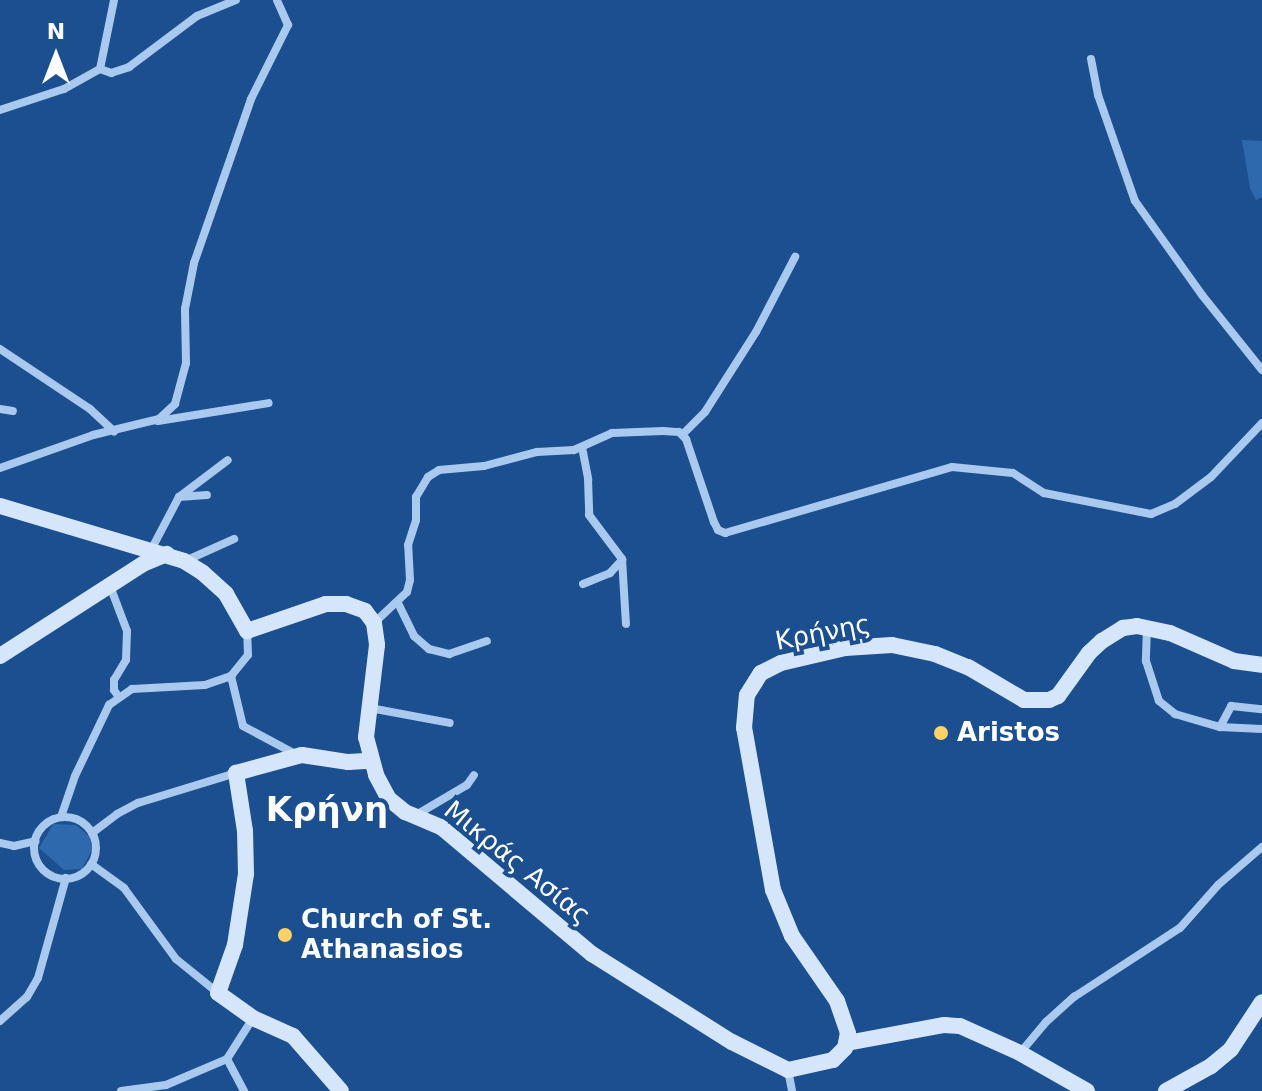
<!DOCTYPE html>
<meta charset="utf-8">
<style>
body{margin:0}
#map{position:relative;width:1262px;height:1091px;overflow:hidden;background:#1b4f8f;font-family:"DejaVu Sans",sans-serif}
div>[style]{position:absolute}
[style*='--x']{left:calc(var(--x)*1px);top:calc(var(--y)*1px);width:calc(var(--w)*1px);rotate:calc(var(--a)*1deg)}
.green>*{inset:0;background:#2e69ad}
.street>*{height:8px;margin:-4px;padding:0 4px;transform-origin:4px;border-radius:4px;background:#a9c9ee}
.street>.ring{margin:-4px;padding:0;box-sizing:content-box;background:none;border:8px solid #a9c9ee;border-radius:50%}
.secondary>*{height:16px;margin:-8px;padding:0 8px;transform-origin:8px;border-radius:8px;background:#d6e6fa}
.dots>*{width:22px;height:22px;translate:-50% -50%;box-sizing:border-box;border:4px solid #1b4f8f;border-radius:50%}
span{translate:-50% -50%;white-space:nowrap;text-align:center;line-height:1.15;-webkit-text-stroke:8px #1b4f8f;paint-order:stroke}
.street-label{font-size:26px;color:#fff}
.poi-label{font-size:26px;color:#fff;font-weight:700}
.left{translate:0 -50%;text-align:left}
.district-label{font-size:34px;color:#fff;font-weight:700}
.north{position:absolute;left:16px;top:16px;width:80px;height:80px;-webkit-text-stroke:6px #1b4f8f;paint-order:stroke;rotate:0deg;font-size:22px;font-weight:700;line-height:32px;text-align:center;color:#fff}
.north::after{content:'';display:block;margin:auto;width:28px;height:36px;background:#fff;clip-path:polygon(50% 0,100% 100%,50% 72%,0 100%)}
</style>
<div id="map">
<div class="green">
<i style="clip-path:polygon(1242px 140px,1262px 141px,1262px 197px,1256px 200px,1250px 188px)"></i>
<i style="clip-path:polygon(53px 824px,76px 825px,90px 837px,92px 850px,82px 869px,64px 870px,39px 848px)"></i>
</div>
<div class="street">
<i style="--x:1091;--y:59;--w:37;--a:79"></i>
<i style="--x:1098;--y:95;--w:112;--a:70.8"></i>
<i style="--x:1135;--y:201;--w:115;--a:54.5"></i>
<i style="--x:1202;--y:295;--w:96;--a:51.3"></i>
<i style="--x:100;--y:69;--w:70;--a:-78.5"></i>
<i style="--x:0;--y:110;--w:67;--a:-18.2"></i>
<i style="--x:64;--y:89;--w:41;--a:-29.1"></i>
<i style="--x:100;--y:69;--w:12;--a:20"></i>
<i style="--x:111;--y:73;--w:19;--a:-18"></i>
<i style="--x:129;--y:67;--w:85;--a:-36.9"></i>
<i style="--x:197;--y:16;--w:42;--a:-22.3"></i>
<i style="--x:0;--y:349;--w:108;--a:33.7"></i>
<i style="--x:90;--y:409;--w:33;--a:43"></i>
<i style="--x:0;--y:409;--w:13;--a:9"></i>
<i style="--x:158;--y:421;--w:112;--a:-9.2"></i>
<i style="--x:683;--y:434;--w:31;--a:-45"></i>
<i style="--x:705;--y:412;--w:95;--a:-57.5"></i>
<i style="--x:756;--y:332;--w:85;--a:-62.5"></i>
<i style="--x:582;--y:447;--w:33;--a:79"></i>
<i style="--x:588;--y:479;--w:36;--a:88"></i>
<i style="--x:589;--y:515;--w:55;--a:53.1"></i>
<i style="--x:622;--y:559;--w:65;--a:86.5"></i>
<i style="--x:0;--y:468;--w:99;--a:-19.5"></i>
<i style="--x:93;--y:435;--w:68;--a:-13.6"></i>
<i style="--x:159;--y:419;--w:22;--a:-43"></i>
<i style="--x:175;--y:404;--w:42;--a:-75"></i>
<i style="--x:186;--y:363;--w:54;--a:-91.1"></i>
<i style="--x:185;--y:309;--w:47;--a:-78.9"></i>
<i style="--x:194;--y:263;--w:174;--a:-70.8"></i>
<i style="--x:251;--y:99;--w:83;--a:-63.4"></i>
<i style="--x:288;--y:25;--w:27;--a:-114"></i>
<i style="--x:179;--y:497;--w:61;--a:-37.1"></i>
<i style="--x:151;--y:550;--w:60;--a:-62.2"></i>
<i style="--x:179;--y:497;--w:28;--a:-4"></i>
<i style="--x:185;--y:561;--w:54;--a:-24.2"></i>
<i style="--x:583;--y:584;--w:29;--a:-22"></i>
<i style="--x:610;--y:573;--w:18;--a:-47"></i>
<i style="--x:110;--y:586;--w:48;--a:69.3"></i>
<i style="--x:127;--y:631;--w:29;--a:92"></i>
<i style="--x:126;--y:660;--w:23;--a:121"></i>
<i style="--x:114;--y:680;--w:10;--a:90"></i>
<i style="--x:114;--y:690;--w:7;--a:56"></i>
<i style="--x:398;--y:603;--w:37;--a:64"></i>
<i style="--x:414;--y:636;--w:20;--a:41"></i>
<i style="--x:429;--y:649;--w:21;--a:14"></i>
<i style="--x:449;--y:654;--w:40;--a:-18.9"></i>
<i style="--x:374;--y:623;--w:45;--a:-43.2"></i>
<i style="--x:407;--y:592;--w:12;--a:-76"></i>
<i style="--x:410;--y:580;--w:35;--a:-93"></i>
<i style="--x:408;--y:545;--w:26;--a:-72"></i>
<i style="--x:416;--y:520;--w:23;--a:-90"></i>
<i style="--x:416;--y:497;--w:23;--a:-59"></i>
<i style="--x:428;--y:477;--w:13;--a:-32"></i>
<i style="--x:439;--y:470;--w:45;--a:-5.1"></i>
<i style="--x:484;--y:466;--w:55;--a:-14.8"></i>
<i style="--x:537;--y:452;--w:37;--a:-3"></i>
<i style="--x:574;--y:450;--w:42;--a:-24.1"></i>
<i style="--x:612;--y:433;--w:51;--a:-2.2"></i>
<i style="--x:663;--y:431;--w:16;--a:4"></i>
<i style="--x:679;--y:432;--w:10;--a:45"></i>
<i style="--x:686;--y:439;--w:88;--a:71.4"></i>
<i style="--x:714;--y:522;--w:9;--a:63"></i>
<i style="--x:718;--y:530;--w:8;--a:23"></i>
<i style="--x:725;--y:533;--w:236;--a:-16.2"></i>
<i style="--x:952;--y:467;--w:61;--a:5.6"></i>
<i style="--x:1013;--y:473;--w:37;--a:33"></i>
<i style="--x:1044;--y:493;--w:109;--a:11.1"></i>
<i style="--x:1151;--y:514;--w:26;--a:-23"></i>
<i style="--x:1175;--y:504;--w:45;--a:-36.9"></i>
<i style="--x:1211;--y:477;--w:74;--a:-46.6"></i>
<i style="--x:1147;--y:627;--w:34;--a:92"></i>
<i style="--x:1146;--y:661;--w:42;--a:72"></i>
<i style="--x:1159;--y:701;--w:21;--a:39"></i>
<i style="--x:1175;--y:714;--w:47;--a:16.1"></i>
<i style="--x:1220;--y:727;--w:42;--a:2.7"></i>
<i style="--x:231;--y:676;--w:51;--a:76.5"></i>
<i style="--x:243;--y:726;--w:61;--a:28.2"></i>
<i style="--x:370;--y:708;--w:81;--a:10.6"></i>
<i style="--x:1220;--y:727;--w:24;--a:-62"></i>
<i style="--x:1231;--y:706;--w:31;--a:6"></i>
<i style="--x:416;--y:815;--w:59;--a:-30.5"></i>
<i style="--x:467;--y:785;--w:12;--a:-55"></i>
<i style="--x:61;--y:817;--w:43;--a:-71.1"></i>
<i style="--x:75;--y:776;--w:79;--a:-64.4"></i>
<i style="--x:109;--y:705;--w:28;--a:-35"></i>
<i style="--x:132;--y:689;--w:73;--a:-3.1"></i>
<i style="--x:205;--y:685;--w:28;--a:-19"></i>
<i style="--x:231;--y:676;--w:27;--a:-51"></i>
<i style="--x:248;--y:655;--w:24;--a:-92"></i>
<i class="ring" style="left:34px;top:817px;width:54px;height:54px"></i>
<i style="--x:92;--y:833;--w:31;--a:-37"></i>
<i style="--x:117;--y:814;--w:24;--a:-28"></i>
<i style="--x:138;--y:803;--w:102;--a:-17"></i>
<i style="--x:0;--y:843;--w:14;--a:12"></i>
<i style="--x:14;--y:846;--w:22;--a:-13"></i>
<i style="--x:91;--y:864;--w:41;--a:36"></i>
<i style="--x:124;--y:888;--w:88;--a:53.8"></i>
<i style="--x:176;--y:959;--w:54;--a:39"></i>
<i style="--x:0;--y:1021;--w:36;--a:-42"></i>
<i style="--x:27;--y:997;--w:22;--a:-60"></i>
<i style="--x:38;--y:978;--w:104;--a:-74.4"></i>
<i style="--x:1020;--y:1053;--w:40;--a:-50"></i>
<i style="--x:1046;--y:1022;--w:38;--a:-42"></i>
<i style="--x:1074;--y:997;--w:126;--a:-33.1"></i>
<i style="--x:1180;--y:928;--w:57;--a:-48.5"></i>
<i style="--x:1218;--y:885;--w:58;--a:-40.8"></i>
<i style="--x:788;--y:1070;--w:21;--a:79"></i>
<i style="--x:121;--y:1091;--w:45;--a:-7.6"></i>
<i style="--x:166;--y:1085;--w:66;--a:-23.1"></i>
<i style="--x:244;--y:1091;--w:36;--a:-118"></i>
<i style="--x:227;--y:1059;--w:49;--a:-57.6"></i>
</div>
<div class="secondary">
<i style="--x:0;--y:506;--w:192;--a:16.6"></i>
<i style="--x:184;--y:561;--w:22;--a:32"></i>
<i style="--x:203;--y:573;--w:31;--a:42"></i>
<i style="--x:226;--y:594;--w:43;--a:60.4"></i>
<i style="--x:247;--y:631;--w:83;--a:-18.9"></i>
<i style="--x:326;--y:604;--w:20;--a:0"></i>
<i style="--x:346;--y:604;--w:20;--a:20"></i>
<i style="--x:365;--y:611;--w:15;--a:53"></i>
<i style="--x:374;--y:623;--w:22;--a:82"></i>
<i style="--x:377;--y:645;--w:93;--a:96.8"></i>
<i style="--x:366;--y:737;--w:39;--a:75"></i>
<i style="--x:376;--y:775;--w:27;--a:62"></i>
<i style="--x:389;--y:799;--w:21;--a:39"></i>
<i style="--x:405;--y:812;--w:39;--a:23"></i>
<i style="--x:441;--y:827;--w:197;--a:40.1"></i>
<i style="--x:592;--y:954;--w:165;--a:32.2"></i>
<i style="--x:732;--y:1042;--w:63;--a:26.6"></i>
<i style="--x:788;--y:1070;--w:46;--a:-12.5"></i>
<i style="--x:833;--y:1060;--w:17;--a:-45"></i>
<i style="--x:845;--y:1048;--w:15;--a:-79"></i>
<i style="--x:848;--y:1033;--w:34;--a:-109"></i>
<i style="--x:837;--y:1001;--w:79;--a:-124.7"></i>
<i style="--x:792;--y:936;--w:50;--a:-112.4"></i>
<i style="--x:773;--y:890;--w:165;--a:-100.1"></i>
<i style="--x:744;--y:728;--w:33;--a:-85"></i>
<i style="--x:747;--y:695;--w:26;--a:-58"></i>
<i style="--x:761;--y:673;--w:22;--a:-27"></i>
<i style="--x:781;--y:663;--w:66;--a:-13.2"></i>
<i style="--x:845;--y:648;--w:47;--a:-3.7"></i>
<i style="--x:892;--y:645;--w:44;--a:11.8"></i>
<i style="--x:935;--y:654;--w:35;--a:22"></i>
<i style="--x:968;--y:667;--w:65;--a:30.5"></i>
<i style="--x:1024;--y:700;--w:25;--a:0"></i>
<i style="--x:1049;--y:700;--w:10;--a:-24"></i>
<i style="--x:1058;--y:696;--w:53;--a:-54.2"></i>
<i style="--x:1089;--y:653;--w:18;--a:-43"></i>
<i style="--x:1102;--y:641;--w:25;--a:-32"></i>
<i style="--x:1123;--y:628;--w:14;--a:-8"></i>
<i style="--x:1137;--y:626;--w:34;--a:12"></i>
<i style="--x:1170;--y:633;--w:70;--a:23.6"></i>
<i style="--x:1234;--y:661;--w:28;--a:8"></i>
<i style="--x:0;--y:656;--w:170;--a:-32.8"></i>
<i style="--x:143;--y:564;--w:26;--a:-23"></i>
<i style="--x:847;--y:1043;--w:99;--a:-10.5"></i>
<i style="--x:944;--y:1025;--w:16;--a:4"></i>
<i style="--x:960;--y:1026;--w:66;--a:24.2"></i>
<i style="--x:1020;--y:1053;--w:77;--a:29.6"></i>
<i style="--x:341;--y:1091;--w:73;--a:-131.1"></i>
<i style="--x:293;--y:1036;--w:44;--a:-155.8"></i>
<i style="--x:253;--y:1018;--w:43;--a:-144.5"></i>
<i style="--x:218;--y:993;--w:51;--a:-70.5"></i>
<i style="--x:235;--y:945;--w:72;--a:-81.2"></i>
<i style="--x:246;--y:874;--w:43;--a:-91.3"></i>
<i style="--x:245;--y:831;--w:59;--a:-98.8"></i>
<i style="--x:236;--y:773;--w:68;--a:-15.3"></i>
<i style="--x:302;--y:755;--w:47;--a:8.7"></i>
<i style="--x:348;--y:762;--w:22;--a:-3"></i>
<i style="--x:1166;--y:1091;--w:51;--a:-29.1"></i>
<i style="--x:1211;--y:1066;--w:26;--a:-40"></i>
<i style="--x:1231;--y:1049;--w:56;--a:-56.6"></i>
</div>
<div class="dots">
<i style="left:941px;top:733px;background:#ffd166"></i>
<i style="left:285px;top:935px;background:#ffd166"></i>
</div>
<div class="street-label">
<span style="left:823px;top:633px;rotate:-11deg">Κρήνης</span>
<span style="left:517px;top:863px;rotate:39deg">Μικράς Ασίας</span>
</div>
<div class="poi-label">
<span class="left" style="left:957px;top:733px">Aristos</span>
<span class="left" style="left:301px;top:935px">Church of St.<br>Athanasios</span>
</div>
<div class="district-label">
<span style="left:327px;top:810px">Κρήνη</span>
</div>
<div class="north">N</div>
</div>
